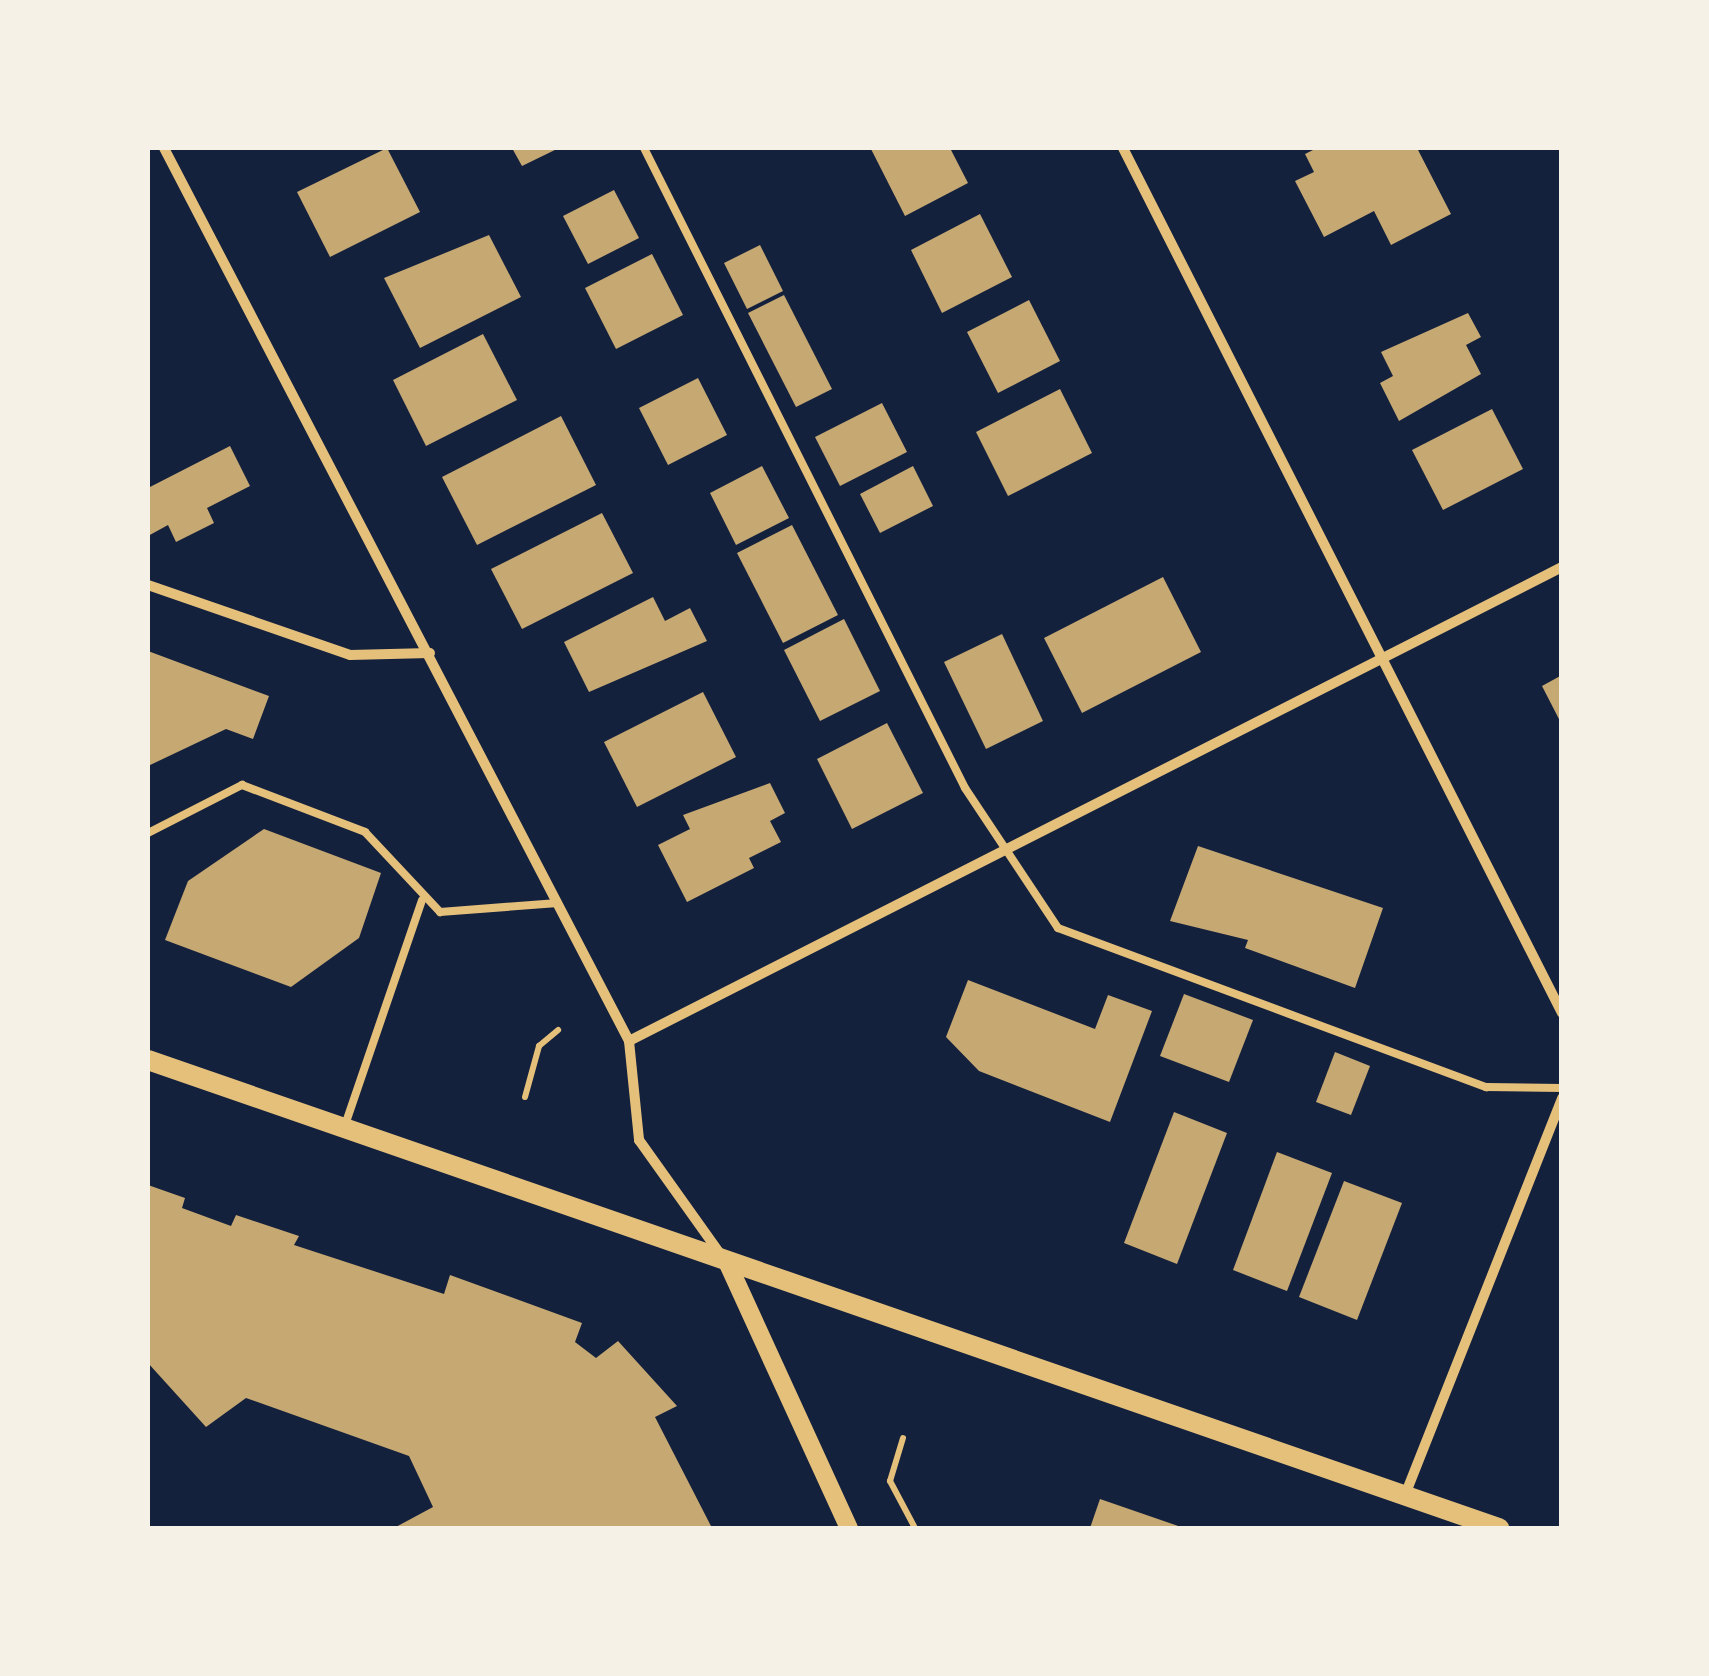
<!DOCTYPE html>
<style>
body{margin:0}
#map{position:relative;width:1709px;height:1676px;overflow:hidden;background:#14213d;font-family:Overpass,sans-serif}
div>[style]{position:absolute}
[style*='--x']{left:calc(var(--x)*1px);top:calc(var(--y)*1px);width:calc(var(--w)*1px);rotate:calc(var(--a)*1deg)}
.building>*{inset:0;background:#c6a872}
.path>*{height:6px;margin:-3px;padding:0 3px;transform-origin:3px;border-radius:3px;background:#e5c07b}
.service>*{height:8px;margin:-4px;padding:0 4px;transform-origin:4px;border-radius:4px;background:#e5c07b}
.minor>*{height:10px;margin:-5px;padding:0 5px;transform-origin:5px;border-radius:5px;background:#e5c07b}
.tertiary>*{height:18px;margin:-9px;padding:0 9px;transform-origin:9px;border-radius:9px;background:#e5c07b}
.secondary>*{height:20px;margin:-10px;padding:0 10px;transform-origin:10px;border-radius:10px;background:#e5c07b}
span{translate:-50% -50%;white-space:nowrap;text-align:center;line-height:1.15;-webkit-text-stroke:10px #f6f1e7;paint-order:stroke}
.frame{position:absolute;inset:0;border:150px solid #f6f1e7;pointer-events:none}
</style>
<div id="map">
<div class="building">
<i style="clip-path:polygon(387px 148px,420px 212px,330px 257px,297px 192px)"></i>
<i style="clip-path:polygon(512px 148px,559px 148px,522px 166px)"></i>
<i style="clip-path:polygon(950px 148px,968px 183px,905px 216px,871px 149px)"></i>
<i style="clip-path:polygon(1317px 148px,1417px 148px,1451px 214px,1391px 245px,1374px 211px,1324px 237px,1295px 181px,1314px 172px,1305px 154px)"></i>
<i style="clip-path:polygon(614px 190px,639px 238px,588px 264px,563px 216px)"></i>
<i style="clip-path:polygon(980px 214px,1012px 277px,942px 313px,911px 250px)"></i>
<i style="clip-path:polygon(489px 235px,521px 297px,420px 348px,384px 278px)"></i>
<i style="clip-path:polygon(760px 245px,783px 291px,747px 309px,724px 263px)"></i>
<i style="clip-path:polygon(652px 254px,683px 315px,616px 349px,585px 288px)"></i>
<i style="clip-path:polygon(784px 295px,832px 389px,796px 407px,748px 313px)"></i>
<i style="clip-path:polygon(1029px 300px,1060px 361px,998px 393px,967px 332px)"></i>
<i style="clip-path:polygon(1468px 313px,1481px 337px,1466px 345px,1481px 374px,1399px 421px,1380px 383px,1393px 376px,1381px 352px)"></i>
<i style="clip-path:polygon(483px 334px,517px 400px,426px 446px,393px 380px)"></i>
<i style="clip-path:polygon(698px 378px,727px 435px,668px 465px,639px 408px)"></i>
<i style="clip-path:polygon(1060px 389px,1092px 453px,1008px 496px,976px 432px)"></i>
<i style="clip-path:polygon(882px 403px,907px 452px,840px 486px,815px 437px)"></i>
<i style="clip-path:polygon(1492px 409px,1523px 469px,1443px 510px,1412px 450px)"></i>
<i style="clip-path:polygon(561px 416px,596px 485px,477px 545px,442px 477px)"></i>
<i style="clip-path:polygon(230px 446px,250px 486px,207px 508px,214px 523px,176px 542px,168px 525px,148px 536px,148px 488px)"></i>
<i style="clip-path:polygon(762px 466px,789px 518px,736px 545px,710px 493px)"></i>
<i style="clip-path:polygon(913px 466px,933px 506px,880px 533px,860px 494px)"></i>
<i style="clip-path:polygon(602px 513px,633px 573px,522px 629px,491px 569px)"></i>
<i style="clip-path:polygon(792px 525px,838px 615px,783px 643px,737px 553px)"></i>
<i style="clip-path:polygon(1163px 577px,1201px 652px,1082px 713px,1044px 638px)"></i>
<i style="clip-path:polygon(653px 597px,665px 621px,690px 608px,707px 641px,589px 692px,564px 642px)"></i>
<i style="clip-path:polygon(844px 619px,880px 691px,820px 721px,784px 650px)"></i>
<i style="clip-path:polygon(1002px 634px,1043px 721px,986px 749px,944px 662px)"></i>
<i style="clip-path:polygon(148px 651px,269px 696px,253px 739px,226px 729px,148px 766px)"></i>
<i style="clip-path:polygon(1562px 675px,1562px 725px,1542px 686px)"></i>
<i style="clip-path:polygon(703px 692px,736px 757px,637px 807px,604px 742px)"></i>
<i style="clip-path:polygon(887px 723px,923px 793px,852px 829px,817px 759px)"></i>
<i style="clip-path:polygon(770px 783px,785px 813px,770px 821px,781px 842px,749px 858px,754px 868px,687px 902px,658px 845px,690px 829px,683px 815px)"></i>
<i style="clip-path:polygon(264px 829px,381px 873px,359px 938px,291px 987px,165px 940px,188px 881px)"></i>
<i style="clip-path:polygon(1198px 846px,1383px 908px,1355px 988px,1245px 948px,1248px 940px,1170px 921px)"></i>
<i style="clip-path:polygon(968px 980px,1095px 1029px,1108px 995px,1152px 1011px,1110px 1122px,979px 1071px,946px 1037px)"></i>
<i style="clip-path:polygon(1184px 994px,1253px 1020px,1229px 1082px,1160px 1056px)"></i>
<i style="clip-path:polygon(1335px 1052px,1370px 1066px,1351px 1115px,1316px 1102px)"></i>
<i style="clip-path:polygon(1174px 1112px,1227px 1133px,1177px 1264px,1124px 1243px)"></i>
<i style="clip-path:polygon(1277px 1152px,1332px 1173px,1287px 1291px,1233px 1270px)"></i>
<i style="clip-path:polygon(1344px 1181px,1402px 1203px,1357px 1320px,1299px 1297px)"></i>
<i style="clip-path:polygon(148px 1185px,185px 1198px,182px 1208px,231px 1226px,236px 1215px,299px 1236px,294px 1245px,444px 1294px,450px 1275px,582px 1323px,575px 1342px,596px 1358px,618px 1341px,677px 1406px,655px 1417px,712px 1528px,394px 1528px,433px 1507px,409px 1456px,246px 1398px,206px 1427px,148px 1363px)"></i>
<i style="clip-path:polygon(1100px 1499px,1184px 1528px,1090px 1528px)"></i>
</div>
<div class="path">
<i style="--x:525;--y:1097;--w:53;--a:-74.6"></i>
<i style="--x:539;--y:1046;--w:25;--a:-40"></i>
<i style="--x:903;--y:1438;--w:45;--a:106.8"></i>
<i style="--x:890;--y:1481;--w:53;--a:62"></i>
</div>
<div class="service">
<i style="--x:644;--y:148;--w:716;--a:63.36"></i>
<i style="--x:965;--y:788;--w:168;--a:56.4"></i>
<i style="--x:1058;--y:928;--w:457;--a:20.4"></i>
<i style="--x:1486;--y:1087;--w:76;--a:0.8"></i>
<i style="--x:148;--y:833;--w:106;--a:-27.1"></i>
<i style="--x:242;--y:785;--w:132;--a:20.9"></i>
<i style="--x:365;--y:832;--w:110;--a:46.8"></i>
<i style="--x:440;--y:912;--w:118;--a:-4.4"></i>
<i style="--x:344;--y:1128;--w:241;--a:-71.1"></i>
</div>
<div class="minor">
<i style="--x:164;--y:148;--w:1007;--a:62.49"></i>
<i style="--x:629;--y:1041;--w:100;--a:84.2"></i>
<i style="--x:639;--y:1140;--w:141;--a:54.5"></i>
<i style="--x:1123;--y:148;--w:970;--a:63.09"></i>
<i style="--x:148;--y:585;--w:214;--a:19.1"></i>
<i style="--x:350;--y:655;--w:80;--a:-1.4"></i>
<i style="--x:629;--y:1041;--w:1047;--a:-26.93"></i>
<i style="--x:1405;--y:1495;--w:427;--a:-68.4"></i>
</div>
<div class="tertiary">
<i style="--x:728;--y:1264;--w:290;--a:65.4"></i>
</div>
<div class="secondary">
<i style="--x:148;--y:1060;--w:1430;--a:19.11"></i>
</div>
<div class="frame"></div>
</div>
